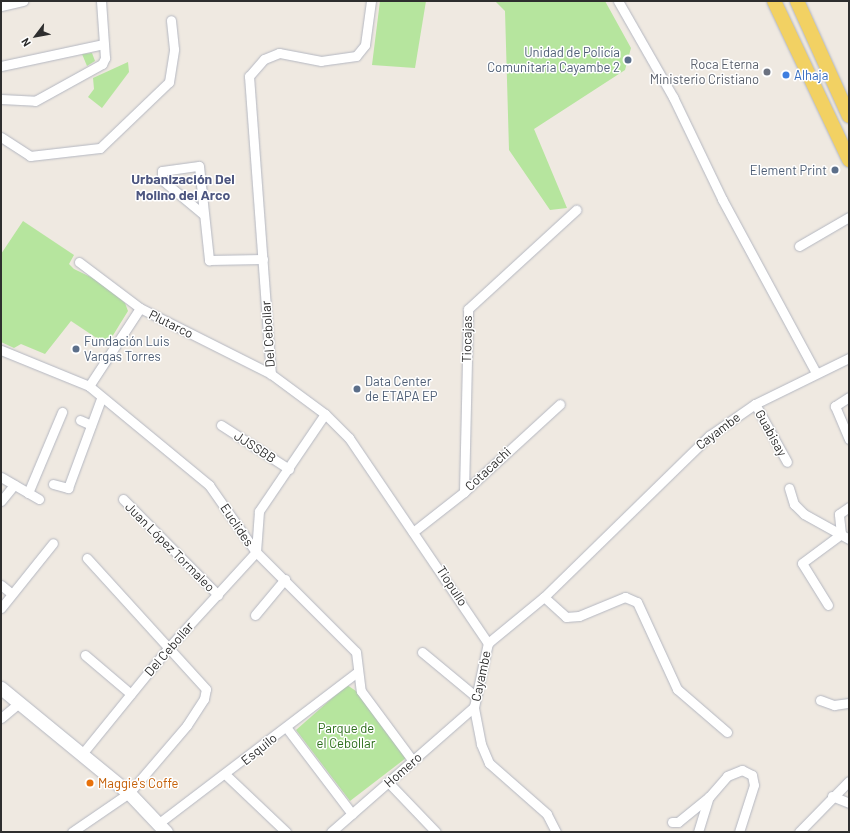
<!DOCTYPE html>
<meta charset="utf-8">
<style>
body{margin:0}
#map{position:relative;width:850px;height:833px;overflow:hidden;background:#efe9e1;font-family:Barlow,sans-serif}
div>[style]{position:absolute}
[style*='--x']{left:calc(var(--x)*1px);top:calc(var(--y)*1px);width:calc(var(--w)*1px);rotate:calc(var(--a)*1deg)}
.green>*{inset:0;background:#b6e59e}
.roads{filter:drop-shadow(0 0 1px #b4b7c1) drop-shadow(0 0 1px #b4b7c1)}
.street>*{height:9px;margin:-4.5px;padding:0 4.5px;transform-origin:4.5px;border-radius:4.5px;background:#fff}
.secondary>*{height:13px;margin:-6.5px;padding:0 6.5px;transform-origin:6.5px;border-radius:6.5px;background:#fff}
.primary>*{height:14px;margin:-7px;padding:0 7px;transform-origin:7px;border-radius:7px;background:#f2d163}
.dots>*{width:11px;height:11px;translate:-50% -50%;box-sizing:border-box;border:2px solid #fff;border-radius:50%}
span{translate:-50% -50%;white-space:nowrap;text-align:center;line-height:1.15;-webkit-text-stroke:3px #fff;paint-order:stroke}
.service-label{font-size:13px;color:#4e5e75}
.right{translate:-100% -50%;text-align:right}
.left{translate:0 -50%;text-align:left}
.worship-label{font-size:13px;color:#5b616d}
.shop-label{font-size:13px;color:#366cbe}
.street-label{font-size:13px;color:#2e2e2e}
.park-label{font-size:13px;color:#2c6e1b}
.food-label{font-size:13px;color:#c56008}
.neighbourhood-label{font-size:14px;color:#4d5680;font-weight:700}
.frame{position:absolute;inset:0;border:2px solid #2e2e2e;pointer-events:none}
.north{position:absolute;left:16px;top:16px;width:40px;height:40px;-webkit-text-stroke:3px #fff;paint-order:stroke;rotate:238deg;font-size:11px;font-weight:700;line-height:16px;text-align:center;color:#2e2e2e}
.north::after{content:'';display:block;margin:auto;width:14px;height:18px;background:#2e2e2e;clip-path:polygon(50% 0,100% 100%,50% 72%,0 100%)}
</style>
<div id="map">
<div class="green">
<i style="clip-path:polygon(380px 1px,426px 1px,415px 68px,372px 65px)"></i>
<i style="clip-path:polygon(495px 1px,605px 1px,631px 48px,625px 70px,534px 129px,567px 208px,550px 210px,509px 150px,505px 11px)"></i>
<i style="clip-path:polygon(92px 53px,95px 61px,87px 66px,82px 54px)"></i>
<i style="clip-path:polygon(128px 62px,129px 72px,102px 108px,88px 97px,94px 89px,93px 78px)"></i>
<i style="clip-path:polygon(23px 221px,74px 255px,69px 264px,74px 269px,103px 283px,125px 303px,128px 311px,107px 345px,71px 321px,45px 354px,21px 344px,14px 348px,1px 342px,1px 254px)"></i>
<i style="clip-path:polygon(347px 685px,359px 693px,406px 758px,350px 801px,296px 730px)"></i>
</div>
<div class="roads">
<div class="street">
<i style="--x:371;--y:1;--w:44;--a:97.8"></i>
<i style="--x:365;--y:45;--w:14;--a:129"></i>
<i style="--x:356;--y:56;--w:35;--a:172"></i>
<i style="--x:321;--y:61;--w:43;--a:-169.2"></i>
<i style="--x:279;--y:53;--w:16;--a:158"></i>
<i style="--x:264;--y:59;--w:23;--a:131"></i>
<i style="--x:249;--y:76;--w:299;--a:85.8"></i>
<i style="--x:271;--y:374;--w:67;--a:36.5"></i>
<i style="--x:325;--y:414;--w:34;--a:45"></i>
<i style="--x:349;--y:438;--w:248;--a:55.9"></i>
<i style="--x:618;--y:1;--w:111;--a:60.2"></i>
<i style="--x:673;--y:97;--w:113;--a:64.3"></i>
<i style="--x:722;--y:199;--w:198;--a:61.6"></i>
<i style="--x:1;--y:6;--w:23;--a:-13"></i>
<i style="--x:1;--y:66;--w:105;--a:-12.1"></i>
<i style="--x:1;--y:99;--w:34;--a:3"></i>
<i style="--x:35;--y:101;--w:77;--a:-28.9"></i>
<i style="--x:102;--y:64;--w:7;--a:-63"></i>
<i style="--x:105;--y:58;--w:57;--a:-94"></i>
<i style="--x:1;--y:137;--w:35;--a:33"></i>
<i style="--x:30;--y:156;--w:70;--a:-6.5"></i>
<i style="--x:100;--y:148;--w:95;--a:-43.7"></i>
<i style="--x:169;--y:82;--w:33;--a:-81"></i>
<i style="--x:174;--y:49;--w:29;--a:-96"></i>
<i style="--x:203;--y:214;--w:53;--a:-140.3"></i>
<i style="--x:162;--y:180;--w:9;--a:-90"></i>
<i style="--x:162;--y:171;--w:37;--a:-8"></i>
<i style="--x:199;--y:166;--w:95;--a:83.9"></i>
<i style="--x:209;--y:260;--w:54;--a:-1.1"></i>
<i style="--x:799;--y:246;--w:58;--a:-30.1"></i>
<i style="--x:79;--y:262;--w:76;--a:37"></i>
<i style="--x:140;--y:308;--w:147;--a:26.7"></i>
<i style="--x:1;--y:350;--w:95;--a:22.2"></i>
<i style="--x:89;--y:386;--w:156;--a:39.5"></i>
<i style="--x:209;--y:485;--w:82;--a:55"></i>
<i style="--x:256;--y:552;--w:141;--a:45"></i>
<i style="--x:356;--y:652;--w:39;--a:83"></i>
<i style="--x:361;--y:691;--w:87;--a:53.4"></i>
<i style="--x:89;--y:386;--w:93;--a:-56.8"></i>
<i style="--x:849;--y:397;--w:17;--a:147"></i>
<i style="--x:835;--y:406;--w:36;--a:67"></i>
<i style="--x:755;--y:404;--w:66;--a:61.1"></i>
<i style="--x:80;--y:420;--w:12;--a:24"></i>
<i style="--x:221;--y:425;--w:81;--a:32.9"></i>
<i style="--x:1;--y:477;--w:44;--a:30.1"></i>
<i style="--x:53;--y:484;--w:16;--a:15"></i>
<i style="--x:68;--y:488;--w:95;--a:-69.7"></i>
<i style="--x:789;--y:488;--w:17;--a:73"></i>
<i style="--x:794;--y:504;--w:14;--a:45"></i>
<i style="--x:804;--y:514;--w:51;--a:29.1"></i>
<i style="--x:464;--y:492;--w:183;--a:-88.7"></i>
<i style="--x:468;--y:309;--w:147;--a:-42.5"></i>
<i style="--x:28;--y:493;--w:88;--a:-67.2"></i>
<i style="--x:123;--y:499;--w:135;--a:45.3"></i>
<i style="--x:1;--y:501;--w:21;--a:-51"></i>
<i style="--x:413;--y:532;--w:65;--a:-38.1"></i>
<i style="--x:464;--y:492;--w:130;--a:-42.5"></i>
<i style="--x:1;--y:585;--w:13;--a:39"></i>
<i style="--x:544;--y:597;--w:30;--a:42"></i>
<i style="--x:566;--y:617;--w:13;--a:-4"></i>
<i style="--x:579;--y:616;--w:50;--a:-22.4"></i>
<i style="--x:625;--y:597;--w:13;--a:23"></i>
<i style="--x:637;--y:602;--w:96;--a:65.3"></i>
<i style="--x:677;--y:689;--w:66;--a:40.7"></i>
<i style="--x:828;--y:605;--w:49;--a:-121.8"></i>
<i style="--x:802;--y:563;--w:49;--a:-36.6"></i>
<i style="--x:841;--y:534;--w:20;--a:-96"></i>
<i style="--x:839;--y:514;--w:12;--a:-35"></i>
<i style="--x:1;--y:608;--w:83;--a:-51.3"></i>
<i style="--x:255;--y:615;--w:47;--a:-50.2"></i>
<i style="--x:422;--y:652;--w:69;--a:39.7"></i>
<i style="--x:85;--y:655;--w:60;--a:40.3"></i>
<i style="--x:820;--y:700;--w:15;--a:20"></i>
<i style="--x:834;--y:705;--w:15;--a:-8"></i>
<i style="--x:1;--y:718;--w:23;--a:-40"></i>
<i style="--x:286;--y:727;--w:109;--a:52.8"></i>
<i style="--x:82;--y:754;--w:138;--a:-50.9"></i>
<i style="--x:169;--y:647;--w:129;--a:-47.5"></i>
<i style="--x:256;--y:552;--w:41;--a:-85.8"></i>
<i style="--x:259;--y:511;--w:117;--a:-55.8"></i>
<i style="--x:226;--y:775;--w:83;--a:43.5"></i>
<i style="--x:388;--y:782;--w:69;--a:46.2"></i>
<i style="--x:832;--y:796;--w:18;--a:22"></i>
<i style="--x:672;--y:822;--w:6;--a:0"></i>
<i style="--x:678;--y:822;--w:40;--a:-39"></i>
<i style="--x:709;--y:797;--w:28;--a:-49"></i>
<i style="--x:727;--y:776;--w:16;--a:-22"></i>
<i style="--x:742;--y:770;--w:11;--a:27"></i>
<i style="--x:752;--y:775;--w:10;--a:79"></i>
<i style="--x:754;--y:785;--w:49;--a:107.7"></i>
<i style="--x:159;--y:823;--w:248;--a:-37.3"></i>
<i style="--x:72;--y:832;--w:69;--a:-34.4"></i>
<i style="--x:129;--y:793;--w:89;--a:-49.5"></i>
<i style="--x:187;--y:725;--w:31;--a:-57"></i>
<i style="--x:204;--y:699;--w:10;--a:-79"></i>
<i style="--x:206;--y:689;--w:177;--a:-132.3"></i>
<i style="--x:331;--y:832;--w:190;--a:-41.2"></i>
<i style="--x:556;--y:832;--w:20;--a:-117"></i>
<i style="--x:547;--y:814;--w:77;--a:-138.7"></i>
<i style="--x:489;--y:763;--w:21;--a:-113"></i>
<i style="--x:481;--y:744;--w:38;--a:-101"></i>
<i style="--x:474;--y:707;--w:66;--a:-77.7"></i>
<i style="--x:488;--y:643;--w:72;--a:-39.4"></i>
<i style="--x:544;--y:597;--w:231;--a:-44.3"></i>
<i style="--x:709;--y:436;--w:56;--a:-34.8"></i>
<i style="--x:755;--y:404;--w:105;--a:-26.1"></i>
<i style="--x:698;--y:832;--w:37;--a:-73"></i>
<i style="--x:799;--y:832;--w:71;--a:-45.6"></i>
</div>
<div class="secondary">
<i style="--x:1;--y:688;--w:166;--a:39.4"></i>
<i style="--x:129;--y:793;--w:54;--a:46.5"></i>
</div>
<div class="primary">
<i style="--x:774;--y:1;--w:176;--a:64.7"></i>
<i style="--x:797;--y:1;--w:126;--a:65.7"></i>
</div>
</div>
<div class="dots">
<i style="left:628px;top:60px;background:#5c6f8a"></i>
<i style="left:767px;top:72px;background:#6b7280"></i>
<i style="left:786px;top:75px;background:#3f7fe0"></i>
<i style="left:835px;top:170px;background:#5c6f8a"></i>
<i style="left:76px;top:349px;background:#5c6f8a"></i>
<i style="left:357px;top:389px;background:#5c6f8a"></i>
<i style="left:90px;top:783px;background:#e8710a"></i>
</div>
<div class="service-label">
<span class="right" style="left:620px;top:60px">Unidad de Policía<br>Comunitaria Cayambe 2</span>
<span class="right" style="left:827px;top:170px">Element Print</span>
<span class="left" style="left:84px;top:349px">Fundación Luis<br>Vargas Torres</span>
<span class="left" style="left:365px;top:389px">Data Center<br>de ETAPA EP</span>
</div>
<div class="worship-label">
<span class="right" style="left:759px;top:72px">Roca Eterna<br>Ministerio Cristiano</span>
</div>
<div class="shop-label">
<span class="left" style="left:794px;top:75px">Alhaja</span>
</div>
<div class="street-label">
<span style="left:171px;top:324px;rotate:26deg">Plutarco</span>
<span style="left:268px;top:334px;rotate:-94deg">Del Cebollar</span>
<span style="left:467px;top:339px;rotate:-89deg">Tiocajas</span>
<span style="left:718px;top:431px;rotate:-37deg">Cayambe</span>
<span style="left:771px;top:433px;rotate:61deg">Guabisay</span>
<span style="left:255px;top:447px;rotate:33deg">JJSSBB</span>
<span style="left:488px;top:469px;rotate:-43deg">Cotacachi</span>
<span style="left:237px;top:525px;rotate:56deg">Euclides</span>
<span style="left:170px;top:547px;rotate:45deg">Juan López Tormaleo</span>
<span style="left:452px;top:586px;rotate:57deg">Tiopullo</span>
<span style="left:169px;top:649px;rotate:-49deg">Del Cebollar</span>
<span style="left:481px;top:676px;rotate:-78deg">Cayambe</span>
<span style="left:259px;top:749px;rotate:-39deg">Esquilo</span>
<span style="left:403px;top:770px;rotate:-41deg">Homero</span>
</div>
<div class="park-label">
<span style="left:346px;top:736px">Parque de<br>el Cebollar</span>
</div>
<div class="food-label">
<span class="left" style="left:98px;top:783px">Maggie's Coffe</span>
</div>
<div class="neighbourhood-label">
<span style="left:183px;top:187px">Urbanización Del<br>Molino del Arco</span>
</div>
<div class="frame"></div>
<div class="north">N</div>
</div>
